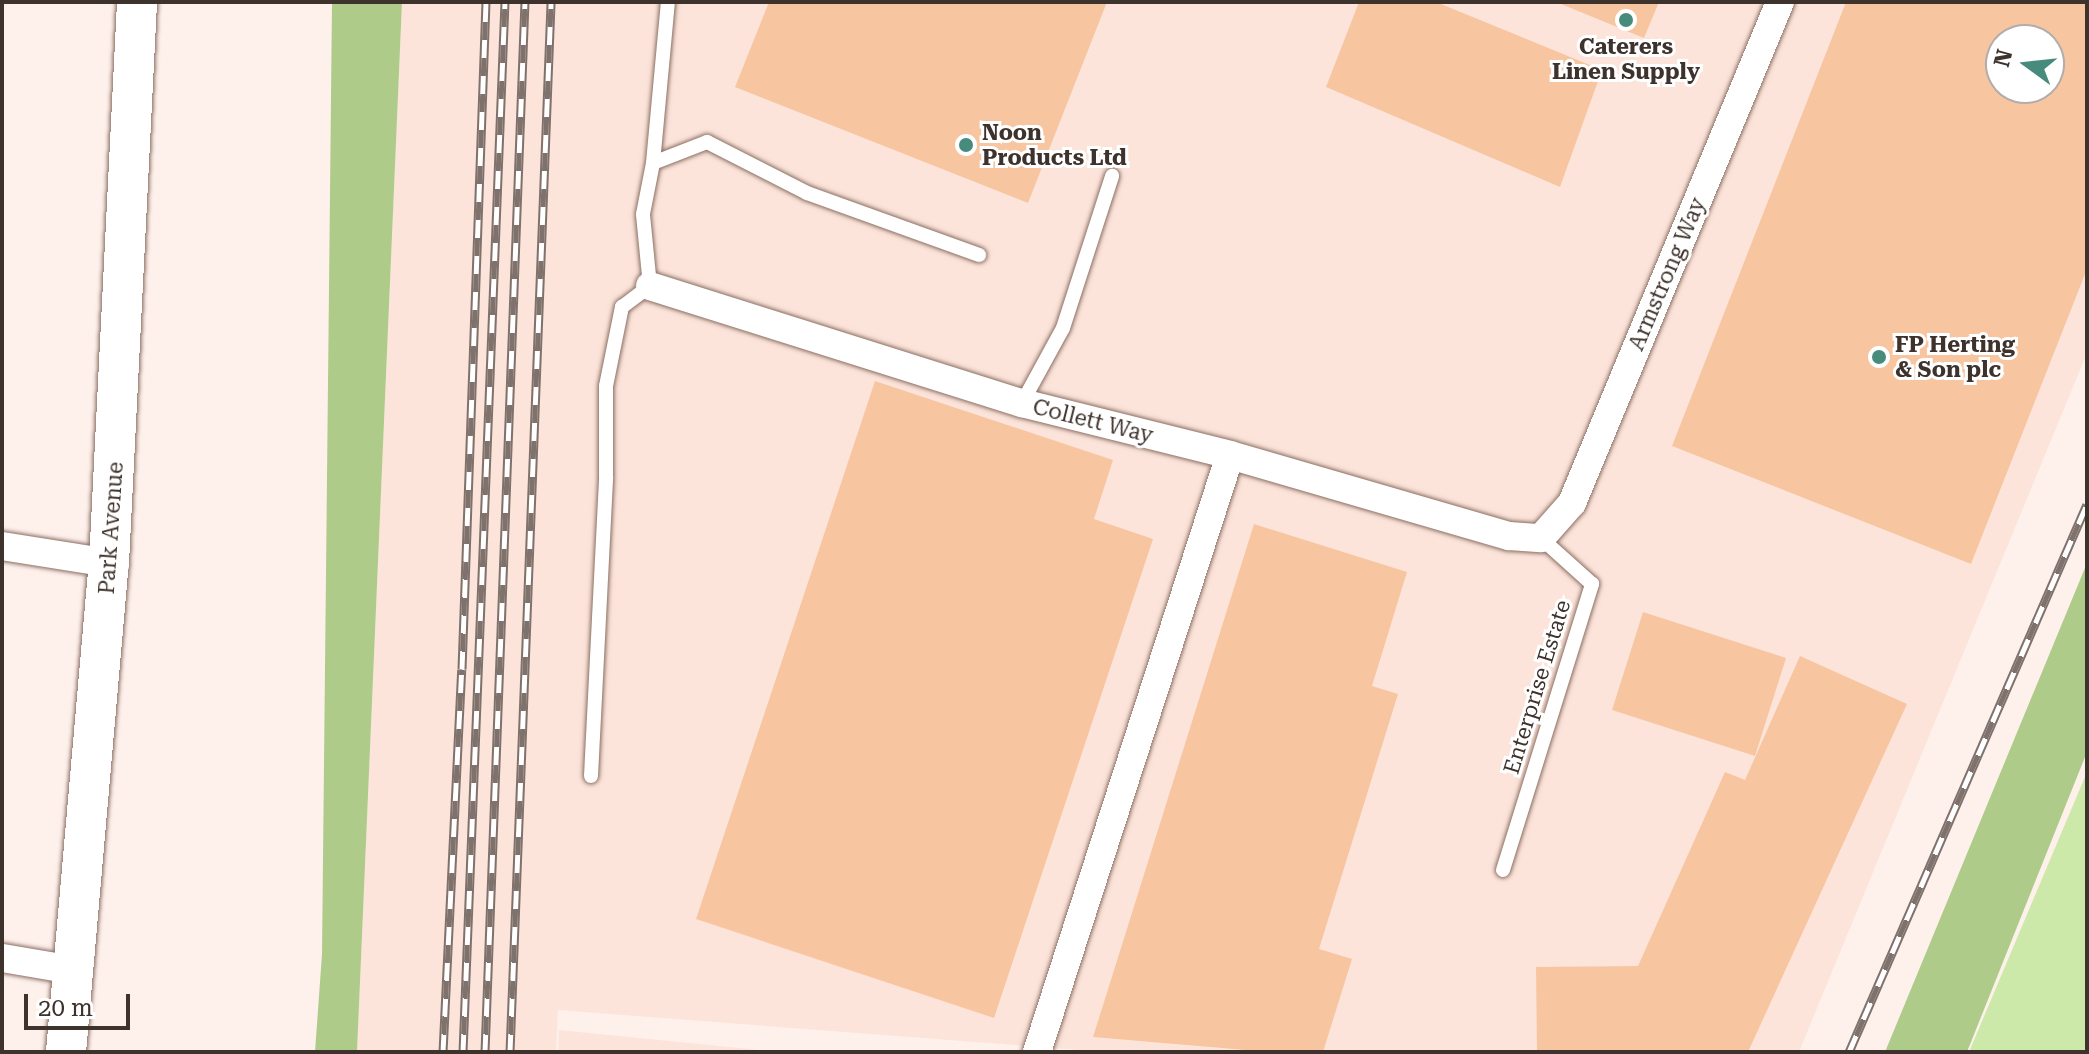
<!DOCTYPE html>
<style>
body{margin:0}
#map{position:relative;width:2089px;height:1054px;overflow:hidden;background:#fef1ec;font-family:"Roboto Serif",serif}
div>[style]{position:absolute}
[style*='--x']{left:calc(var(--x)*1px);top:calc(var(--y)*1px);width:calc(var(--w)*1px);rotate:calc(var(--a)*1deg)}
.built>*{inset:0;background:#fce4da}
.green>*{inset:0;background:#cce9a9}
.forest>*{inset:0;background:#aecb8a}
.building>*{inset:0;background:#f7c6a1}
.roads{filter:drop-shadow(0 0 2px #8b6e63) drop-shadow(0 0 2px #8b6e63)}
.lane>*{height:14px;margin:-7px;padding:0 7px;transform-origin:7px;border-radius:7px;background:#fff}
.street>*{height:28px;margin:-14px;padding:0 14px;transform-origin:14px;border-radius:14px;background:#fff}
.secondary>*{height:40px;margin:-20px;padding:0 20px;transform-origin:20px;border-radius:20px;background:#fff}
.rail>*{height:9px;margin-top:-4.5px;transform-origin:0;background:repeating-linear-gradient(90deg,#fff 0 18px,#7f726d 0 36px);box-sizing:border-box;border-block:2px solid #7f726d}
.dots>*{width:22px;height:22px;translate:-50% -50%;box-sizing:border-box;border:4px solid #fff;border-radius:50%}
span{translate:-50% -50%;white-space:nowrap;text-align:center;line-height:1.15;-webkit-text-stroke:6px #fff;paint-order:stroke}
.poi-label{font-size:22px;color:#3e322d;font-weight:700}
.left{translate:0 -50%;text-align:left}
.street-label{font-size:22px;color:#3e322d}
.frame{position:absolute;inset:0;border:4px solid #3e322d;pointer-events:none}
.north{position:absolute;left:1985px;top:24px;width:80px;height:80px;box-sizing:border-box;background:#fff;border:2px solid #b2adab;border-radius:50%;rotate:285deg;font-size:22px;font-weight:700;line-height:32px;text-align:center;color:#3e322d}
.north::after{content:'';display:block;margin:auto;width:28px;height:36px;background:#478b7d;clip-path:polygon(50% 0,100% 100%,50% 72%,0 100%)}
.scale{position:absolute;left:24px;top:994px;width:106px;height:36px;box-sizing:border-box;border:4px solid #3e322d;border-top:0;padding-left:10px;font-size:24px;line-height:28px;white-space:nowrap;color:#3e322d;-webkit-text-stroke:6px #fff;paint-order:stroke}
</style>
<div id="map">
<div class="built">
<i style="clip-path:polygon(evenodd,402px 2px,2087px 2px,2087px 353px,1799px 1052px,1105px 1052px,558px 1010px,556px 1052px,357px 1052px,402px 2px,2001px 40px,2049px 40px,2049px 88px,2001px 88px,2001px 40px)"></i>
<i style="clip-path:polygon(559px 1030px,779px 1052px,558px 1052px)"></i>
</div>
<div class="green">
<i style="clip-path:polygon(2087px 772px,2087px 1052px,1969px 1052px)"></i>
</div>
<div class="forest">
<i style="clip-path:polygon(332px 2px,402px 2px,357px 1052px,315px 1052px,322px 954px)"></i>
<i style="clip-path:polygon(2087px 563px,2087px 752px,1967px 1052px,1885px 1052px)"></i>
</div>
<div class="building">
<i style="clip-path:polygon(769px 2px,1107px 2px,1028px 203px,735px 87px)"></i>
<i style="clip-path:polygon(1359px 2px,1436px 2px,1602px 70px,1560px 187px,1326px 87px)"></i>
<i style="clip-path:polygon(1556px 2px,1659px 2px,1644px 38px)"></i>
<i style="clip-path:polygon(evenodd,1846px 2px,2087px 2px,2087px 269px,1971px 564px,1672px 446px,1846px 2px,2001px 40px,2049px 40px,2049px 88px,2001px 88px,2001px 40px)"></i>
<i style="clip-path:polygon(875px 381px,1113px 460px,1094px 519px,1153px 539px,994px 1018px,696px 919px)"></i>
<i style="clip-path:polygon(1254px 524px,1407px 572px,1372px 686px,1398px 694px,1319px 949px,1352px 959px,1323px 1052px,1269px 1052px,1093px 1037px)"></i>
<i style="clip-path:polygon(1643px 612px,1786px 658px,1755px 756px,1612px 710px)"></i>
<i style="clip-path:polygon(1800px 656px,1907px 704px,1748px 1052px,1537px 1052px,1536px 967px,1638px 966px,1725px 772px,1745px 780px)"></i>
</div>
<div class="roads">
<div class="lane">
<i style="--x:653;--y:163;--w:162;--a:-84.7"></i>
<i style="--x:1022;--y:403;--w:85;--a:-61.3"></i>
<i style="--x:1063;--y:328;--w:160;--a:-72.1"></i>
<i style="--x:591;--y:776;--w:300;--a:-87.1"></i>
<i style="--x:606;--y:476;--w:90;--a:-90"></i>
<i style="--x:606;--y:386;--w:81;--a:-78.6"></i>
<i style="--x:622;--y:307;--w:35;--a:-37"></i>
<i style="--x:650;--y:286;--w:72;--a:-95.6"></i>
<i style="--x:643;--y:214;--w:52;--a:-78.9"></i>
<i style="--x:653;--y:163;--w:58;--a:-21.3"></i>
<i style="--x:707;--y:142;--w:112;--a:27"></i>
<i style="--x:807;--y:193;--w:183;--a:19.8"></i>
<i style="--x:1503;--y:870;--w:300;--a:-72.7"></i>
<i style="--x:1592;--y:584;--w:69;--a:-138"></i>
</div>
<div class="street">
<i style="--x:650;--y:286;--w:390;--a:17.5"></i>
<i style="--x:1022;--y:403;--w:214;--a:14"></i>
<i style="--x:1230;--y:455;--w:291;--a:16.2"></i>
<i style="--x:1509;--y:536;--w:32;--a:4"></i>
<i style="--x:1541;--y:538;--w:47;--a:-48.5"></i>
<i style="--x:1572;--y:503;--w:542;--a:-67.45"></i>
<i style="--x:2;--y:546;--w:108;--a:9"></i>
<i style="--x:2;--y:958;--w:72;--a:9.6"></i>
<i style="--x:1037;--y:1052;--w:627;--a:-72.08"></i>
</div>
<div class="secondary">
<i style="--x:66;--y:1052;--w:491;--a:-85"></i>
<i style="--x:109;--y:563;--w:562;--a:-87.14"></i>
</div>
</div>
<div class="rail">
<i style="--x:443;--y:1052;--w:383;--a:-87.2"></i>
<i style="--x:462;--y:669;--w:667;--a:-87.94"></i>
<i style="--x:463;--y:1052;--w:1051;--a:-87.71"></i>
<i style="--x:485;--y:1052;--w:1051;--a:-87.82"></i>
<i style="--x:510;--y:1052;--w:1051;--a:-87.76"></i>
<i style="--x:1849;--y:1052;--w:597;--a:-66.52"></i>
</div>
<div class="dots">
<i style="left:1626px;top:20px;background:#478b7d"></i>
<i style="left:966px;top:145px;background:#478b7d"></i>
<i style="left:1879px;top:357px;background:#478b7d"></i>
</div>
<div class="poi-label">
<span style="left:1626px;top:59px">Caterers<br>Linen Supply</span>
<span class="left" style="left:982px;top:145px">Noon<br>Products Ltd</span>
<span class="left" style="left:1895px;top:357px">FP Herting<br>&amp; Son plc</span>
</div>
<div class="street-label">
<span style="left:1667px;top:274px;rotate:-67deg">Armstrong Way</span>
<span style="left:1093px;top:421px;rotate:14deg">Collett Way</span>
<span style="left:111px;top:528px;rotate:-86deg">Park Avenue</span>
<span style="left:1537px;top:687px;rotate:-73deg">Enterprise Estate</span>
</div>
<div class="frame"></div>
<div class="north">N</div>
<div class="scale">20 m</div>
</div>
